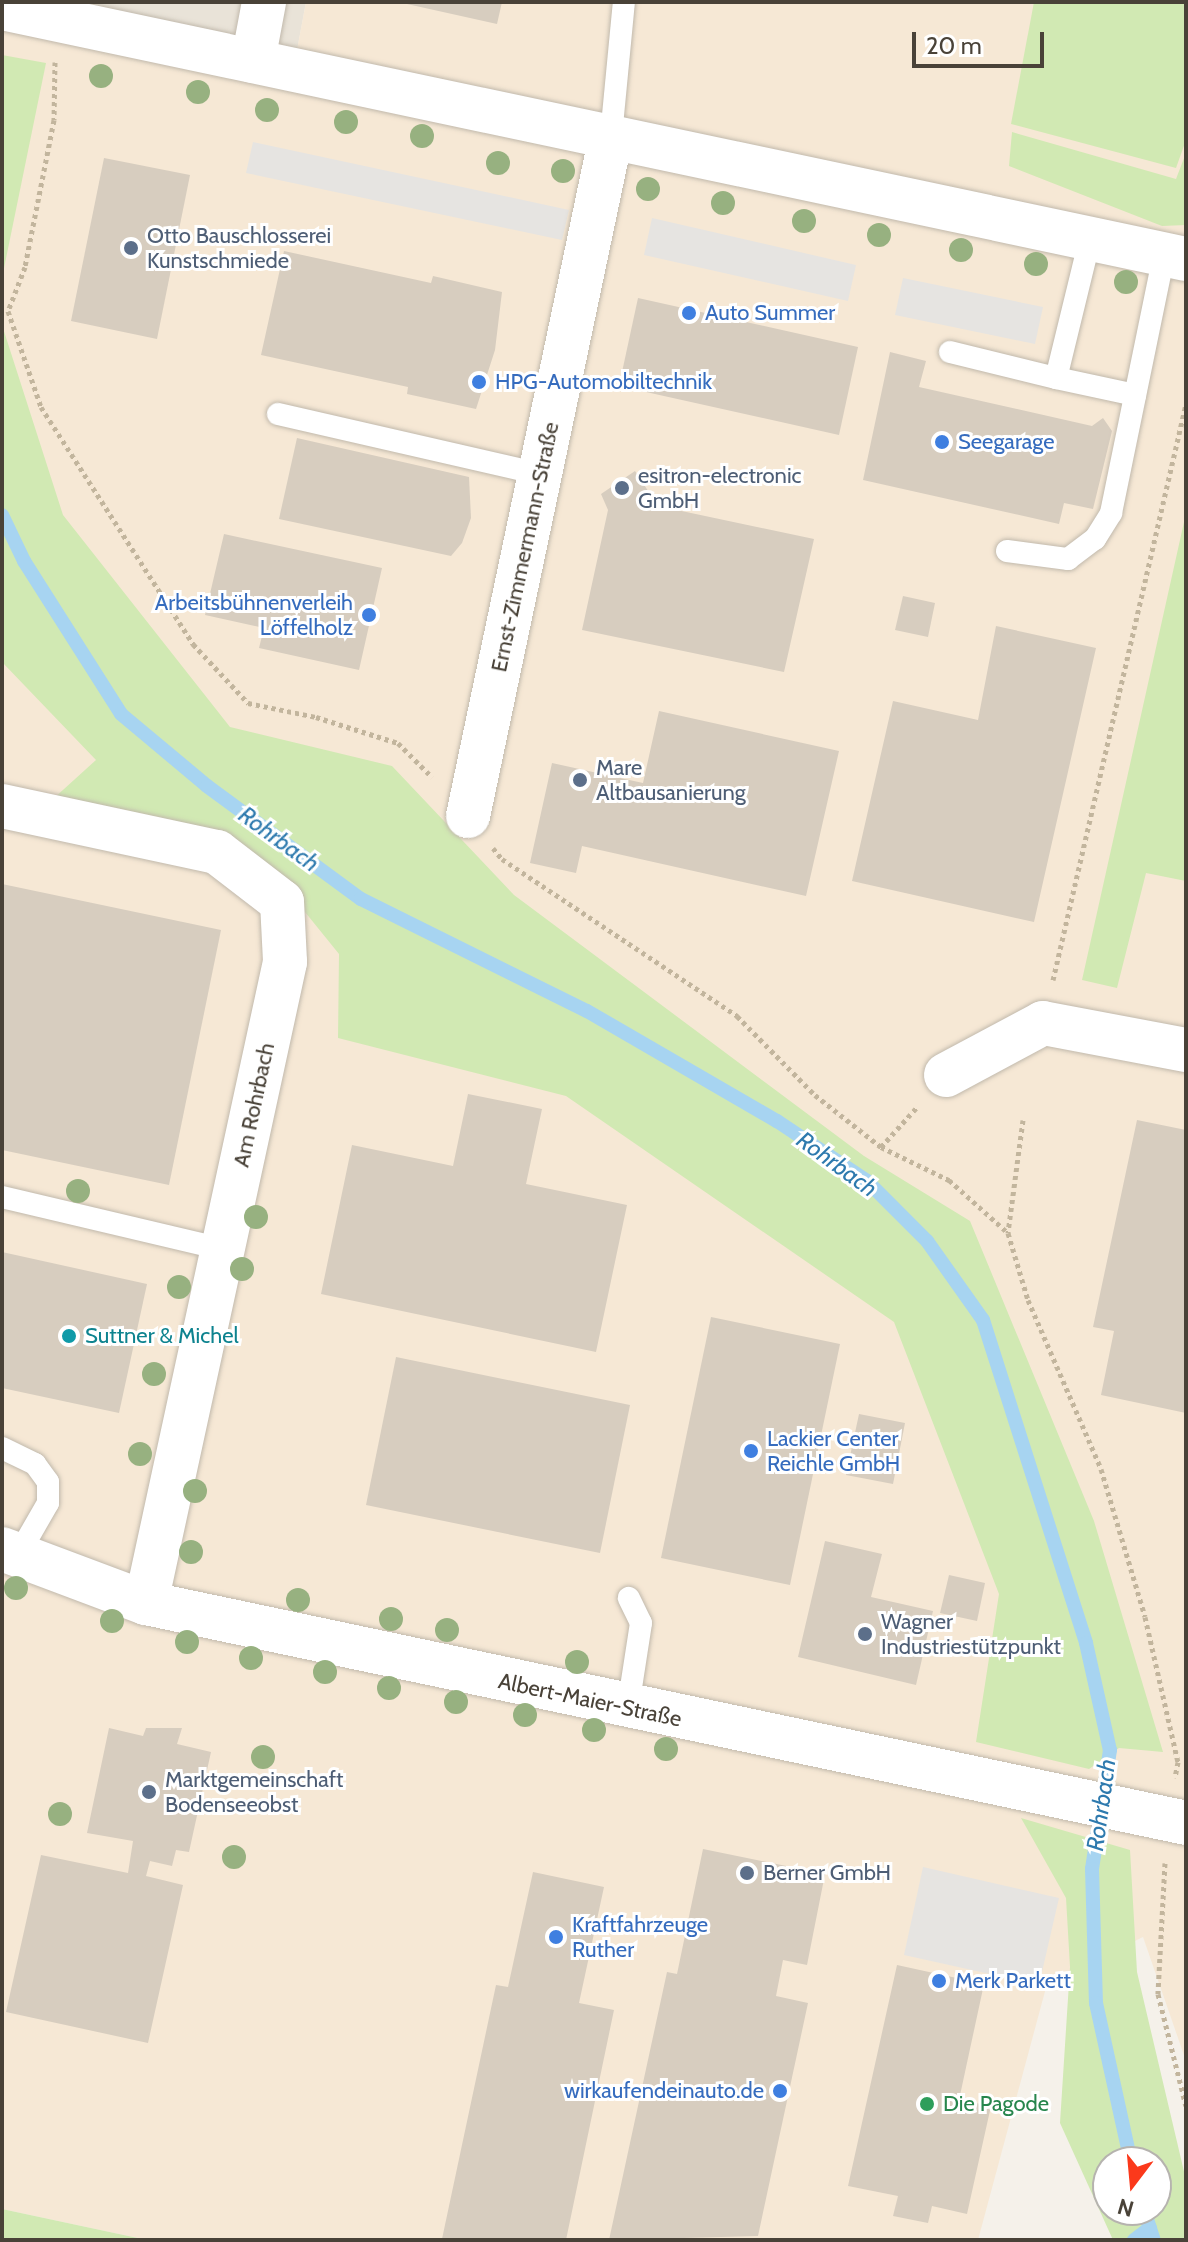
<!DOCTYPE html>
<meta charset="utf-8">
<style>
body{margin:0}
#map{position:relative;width:1188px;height:2242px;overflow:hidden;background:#f5f1ea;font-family:Cabin,sans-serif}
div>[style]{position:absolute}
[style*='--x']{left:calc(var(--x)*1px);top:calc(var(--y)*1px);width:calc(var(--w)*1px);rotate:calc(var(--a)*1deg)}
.residential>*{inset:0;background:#e9e3d8}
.commercial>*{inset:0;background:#f6e8d5}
.green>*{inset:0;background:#d1e9b3}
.parking>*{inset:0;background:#e6e4e1}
.stream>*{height:14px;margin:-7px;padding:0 7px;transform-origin:7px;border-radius:7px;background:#a7d4f1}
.building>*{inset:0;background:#d7cdbf}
.path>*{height:5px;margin-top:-2.5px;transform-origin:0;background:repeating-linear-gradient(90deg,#c2b59d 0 4px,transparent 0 8px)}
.roads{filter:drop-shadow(0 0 2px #c1b9ac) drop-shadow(0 0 2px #c1b9ac)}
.service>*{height:22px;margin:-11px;padding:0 11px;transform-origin:11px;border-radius:11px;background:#fff}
.minor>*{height:44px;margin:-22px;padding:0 22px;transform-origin:22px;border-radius:22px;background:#fff}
.trees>*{width:24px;height:24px;margin:-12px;border-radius:50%;background:#97b180}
.dots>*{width:22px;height:22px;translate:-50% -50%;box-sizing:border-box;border:4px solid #fff;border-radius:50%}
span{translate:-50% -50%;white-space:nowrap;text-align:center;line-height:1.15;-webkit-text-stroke:6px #fff;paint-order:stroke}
.service-label{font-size:22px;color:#4e5e75}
.left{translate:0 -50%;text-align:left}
.shop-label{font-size:22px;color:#366cbe}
.right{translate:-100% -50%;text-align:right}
.street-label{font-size:22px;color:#494238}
.culture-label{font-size:22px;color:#0d838f}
.leisure-label{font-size:22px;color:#27864d}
.water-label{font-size:24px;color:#2e7aae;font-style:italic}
.frame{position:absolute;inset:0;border:4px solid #494238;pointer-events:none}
.north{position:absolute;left:1092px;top:2146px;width:80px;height:80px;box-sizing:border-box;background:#fff;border:2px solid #b6b3af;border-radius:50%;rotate:196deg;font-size:22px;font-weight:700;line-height:32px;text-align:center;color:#494238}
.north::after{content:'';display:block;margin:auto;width:28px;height:36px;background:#fb391b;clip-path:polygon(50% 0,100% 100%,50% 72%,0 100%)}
.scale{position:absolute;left:912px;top:32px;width:132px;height:36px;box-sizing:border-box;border:4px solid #494238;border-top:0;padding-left:10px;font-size:24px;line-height:28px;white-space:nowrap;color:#494238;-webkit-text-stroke:6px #fff;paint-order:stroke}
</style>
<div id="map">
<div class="residential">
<i style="clip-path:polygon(2px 2px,306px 2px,296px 56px)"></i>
</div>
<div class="commercial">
<i style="clip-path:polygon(306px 2px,1186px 2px,1186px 2061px,1143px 1937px,1047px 1984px,978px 2240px,147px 2240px,2px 2209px,2px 22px,296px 55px)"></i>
</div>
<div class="green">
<i style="clip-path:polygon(1034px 2px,1186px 2px,1186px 140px,1176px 168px,1011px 124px)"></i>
<i style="clip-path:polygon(2px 55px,46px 63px,2px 278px)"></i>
<i style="clip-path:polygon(1012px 132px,1176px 179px,1186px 153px,1186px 225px,1162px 226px,1009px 166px)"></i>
<i style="clip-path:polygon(2px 325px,63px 515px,230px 727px,392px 766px,514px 895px,864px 1156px,970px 1221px,1094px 1521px,1163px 1752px,1119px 1748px,1089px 1769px,976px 1742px,999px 1594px,894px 1322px,566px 1096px,338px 1038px,339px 954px,271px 870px,53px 799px,96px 760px,2px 662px)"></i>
<i style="clip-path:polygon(1186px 513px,1186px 881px,1146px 873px,1117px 988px,1082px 980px)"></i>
<i style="clip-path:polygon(evenodd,1021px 1818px,1130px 1850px,1137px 1972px,1186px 2180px,1186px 2240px,1113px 2240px,1060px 2123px,1070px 1967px,1066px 1898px,1021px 1818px,1156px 2162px,1156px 2210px,1108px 2210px,1108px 2162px,1156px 2162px)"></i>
<i style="clip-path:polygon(2px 2209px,147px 2240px,2px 2240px)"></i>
</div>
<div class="parking">
<i style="clip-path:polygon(253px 142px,569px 210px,562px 240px,246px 173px)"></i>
<i style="clip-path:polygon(652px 218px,856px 265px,848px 301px,644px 255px)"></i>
<i style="clip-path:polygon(903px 278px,1043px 307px,1035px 344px,895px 315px)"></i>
<i style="clip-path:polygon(923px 1867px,1059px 1898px,1039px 1985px,904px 1955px)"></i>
</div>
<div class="stream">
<i style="--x:2;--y:515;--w:51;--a:64.4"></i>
<i style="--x:24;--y:561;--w:181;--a:57.6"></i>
<i style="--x:121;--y:714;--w:112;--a:39.9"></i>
<i style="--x:207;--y:786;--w:191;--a:36.3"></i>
<i style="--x:361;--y:899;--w:252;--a:26.4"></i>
<i style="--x:587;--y:1011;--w:220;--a:30.1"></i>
<i style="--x:777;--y:1121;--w:108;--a:33.7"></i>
<i style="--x:867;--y:1181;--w:85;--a:45"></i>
<i style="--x:927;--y:1241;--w:97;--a:54.7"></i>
<i style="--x:983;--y:1320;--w:339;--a:72.3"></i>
<i style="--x:1086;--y:1643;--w:110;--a:77.4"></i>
<i style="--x:1110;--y:1750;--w:120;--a:98.6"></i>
<i style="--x:1092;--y:1869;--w:134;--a:88.3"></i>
<i style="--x:1096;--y:2003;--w:163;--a:77.6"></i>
<i style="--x:1144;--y:2210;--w:32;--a:72"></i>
<i style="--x:1134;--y:2240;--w:20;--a:-37"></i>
</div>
<div class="building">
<i style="clip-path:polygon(398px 2px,502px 2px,497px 24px)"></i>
<i style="clip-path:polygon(104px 158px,190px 175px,157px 339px,71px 321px)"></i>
<i style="clip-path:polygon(284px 251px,431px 283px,433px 276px,502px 292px,495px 350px,476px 409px,407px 394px,408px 387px,261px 355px)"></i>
<i style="clip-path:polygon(638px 298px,858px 347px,839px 435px,619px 386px)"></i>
<i style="clip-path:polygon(890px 352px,926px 361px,919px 387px,1092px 426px,1103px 418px,1112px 431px,1093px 509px,1064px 503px,1059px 524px,863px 480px)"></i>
<i style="clip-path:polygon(297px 438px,469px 477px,471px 518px,462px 543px,451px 556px,279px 519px)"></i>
<i style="clip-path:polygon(635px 471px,658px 506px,814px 539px,784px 672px,582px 630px,608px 510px,601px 494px)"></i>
<i style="clip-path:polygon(224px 534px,382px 568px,359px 670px,259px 648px,264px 628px,205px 615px)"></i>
<i style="clip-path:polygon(903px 596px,935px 603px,928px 637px,895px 630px)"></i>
<i style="clip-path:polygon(996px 626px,1096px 648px,1034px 922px,852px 881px,893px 701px,978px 720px)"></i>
<i style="clip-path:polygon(659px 711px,839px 751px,806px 896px,582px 846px,576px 873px,530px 863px,552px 763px,643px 783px)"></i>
<i style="clip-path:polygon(2px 884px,221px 930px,169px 1185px,2px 1150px)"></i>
<i style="clip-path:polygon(468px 1094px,542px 1109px,526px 1184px,627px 1205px,596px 1352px,321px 1294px,352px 1145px,453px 1166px)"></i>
<i style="clip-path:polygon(1137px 1120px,1186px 1130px,1186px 1413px,1101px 1395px,1114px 1331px,1093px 1327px)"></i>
<i style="clip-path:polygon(2px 1252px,147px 1284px,119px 1413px,2px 1388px)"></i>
<i style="clip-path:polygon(711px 1317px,840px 1344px,790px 1585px,661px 1558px)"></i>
<i style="clip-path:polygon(396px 1357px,630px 1405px,600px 1553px,366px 1505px)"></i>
<i style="clip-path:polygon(859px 1414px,905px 1423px,893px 1484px,846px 1475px)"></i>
<i style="clip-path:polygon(825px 1541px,882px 1554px,871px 1597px,933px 1611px,916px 1685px,798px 1657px)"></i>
<i style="clip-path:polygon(949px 1575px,985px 1583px,977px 1621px,940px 1613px)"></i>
<i style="clip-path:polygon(109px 1728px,143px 1736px,146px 1728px,182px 1728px,177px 1744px,211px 1752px,189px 1852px,176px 1850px,172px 1866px,150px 1861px,146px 1876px,183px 1885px,148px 2043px,6px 2012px,41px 1855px,128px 1873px,133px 1841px,87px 1833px)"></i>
<i style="clip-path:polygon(703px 1849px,825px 1874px,807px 1965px,783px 1960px,776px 1996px,808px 2003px,758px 2236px,609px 2240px,667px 1972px,677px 1974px)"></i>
<i style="clip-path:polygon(533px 1872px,604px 1887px,579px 2003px,614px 2010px,566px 2240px,442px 2239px,496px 1985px,508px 1987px)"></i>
<i style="clip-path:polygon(897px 1965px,984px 1984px,959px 2100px,991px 2106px,967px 2214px,932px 2206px,928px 2223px,893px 2216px,898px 2196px,848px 2186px)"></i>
</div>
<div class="path">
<i style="--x:55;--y:62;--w:58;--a:91"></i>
<i style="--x:54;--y:120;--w:150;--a:101.2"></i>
<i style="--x:25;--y:267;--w:47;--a:111.1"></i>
<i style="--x:8;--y:311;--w:102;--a:71"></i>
<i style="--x:41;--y:407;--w:282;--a:57.3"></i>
<i style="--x:193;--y:644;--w:81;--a:47"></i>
<i style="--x:248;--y:703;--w:69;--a:11.6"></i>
<i style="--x:316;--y:717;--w:86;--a:17.6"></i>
<i style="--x:398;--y:743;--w:48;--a:45"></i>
<i style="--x:493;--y:848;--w:14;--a:51"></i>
<i style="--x:502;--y:859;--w:283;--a:33.7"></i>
<i style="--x:737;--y:1016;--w:111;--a:45.4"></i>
<i style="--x:815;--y:1095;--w:84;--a:38.2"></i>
<i style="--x:881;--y:1147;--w:76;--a:25.9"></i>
<i style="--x:949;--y:1180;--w:79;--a:41.9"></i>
<i style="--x:1053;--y:980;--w:591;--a:-77"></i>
<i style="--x:1023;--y:1120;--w:114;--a:97.6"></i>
<i style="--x:1008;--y:1233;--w:70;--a:73.4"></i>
<i style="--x:1028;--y:1300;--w:184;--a:66.6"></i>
<i style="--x:1101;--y:1469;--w:154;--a:73.4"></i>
<i style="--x:1145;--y:1617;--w:149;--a:77.2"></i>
<i style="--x:1178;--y:1762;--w:16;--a:101"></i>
<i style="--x:881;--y:1147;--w:55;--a:-47.9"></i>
<i style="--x:1165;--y:1863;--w:131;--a:93.1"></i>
<i style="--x:1158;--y:1994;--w:115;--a:76"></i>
</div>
<div class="roads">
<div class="service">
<i style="--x:611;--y:136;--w:135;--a:-84.5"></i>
<i style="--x:1090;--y:239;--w:143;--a:103.7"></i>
<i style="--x:1056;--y:378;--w:81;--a:12.1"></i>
<i style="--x:950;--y:352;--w:109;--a:13.8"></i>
<i style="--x:278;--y:414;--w:269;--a:12.9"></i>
<i style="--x:1007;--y:551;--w:62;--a:7.5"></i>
<i style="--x:1068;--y:559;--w:34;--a:-37"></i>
<i style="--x:1095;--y:539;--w:31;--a:-58"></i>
<i style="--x:1111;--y:513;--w:264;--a:-78.4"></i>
<i style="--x:2;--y:1197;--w:226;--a:13.3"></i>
<i style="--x:2;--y:1448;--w:37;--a:26"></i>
<i style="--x:35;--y:1464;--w:22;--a:54"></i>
<i style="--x:48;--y:1482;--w:21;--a:90"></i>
<i style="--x:48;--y:1503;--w:62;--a:119.9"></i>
<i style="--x:628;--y:1707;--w:85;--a:-81.2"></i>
<i style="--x:641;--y:1623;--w:28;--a:-116"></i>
</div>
<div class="minor">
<i style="--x:2;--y:8;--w:1210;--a:11.97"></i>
<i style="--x:253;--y:61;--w:60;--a:-79.4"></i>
<i style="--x:2;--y:806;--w:220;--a:12.1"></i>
<i style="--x:217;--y:852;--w:82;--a:37.6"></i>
<i style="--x:282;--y:902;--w:60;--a:87.1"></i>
<i style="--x:285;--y:962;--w:656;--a:102.24"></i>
<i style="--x:468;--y:816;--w:695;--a:-78.12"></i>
<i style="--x:946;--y:1075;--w:110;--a:-28.2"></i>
<i style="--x:1043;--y:1023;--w:146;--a:10.7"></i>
<i style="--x:2;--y:1549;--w:154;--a:20.6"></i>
<i style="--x:146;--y:1603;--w:1063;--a:11.94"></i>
</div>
</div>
<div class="trees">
<i style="left:101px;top:76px"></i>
<i style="left:198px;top:92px"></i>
<i style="left:267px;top:110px"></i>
<i style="left:346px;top:122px"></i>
<i style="left:422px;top:136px"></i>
<i style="left:498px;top:163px"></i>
<i style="left:563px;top:171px"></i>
<i style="left:648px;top:189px"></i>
<i style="left:723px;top:203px"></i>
<i style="left:804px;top:221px"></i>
<i style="left:879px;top:235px"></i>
<i style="left:961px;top:250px"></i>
<i style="left:1036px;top:264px"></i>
<i style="left:1126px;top:282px"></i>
<i style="left:78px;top:1191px"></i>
<i style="left:256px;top:1217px"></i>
<i style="left:242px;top:1269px"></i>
<i style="left:179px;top:1287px"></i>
<i style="left:154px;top:1374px"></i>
<i style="left:140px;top:1454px"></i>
<i style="left:195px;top:1491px"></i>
<i style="left:191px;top:1552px"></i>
<i style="left:16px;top:1588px"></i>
<i style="left:298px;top:1600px"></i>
<i style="left:391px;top:1619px"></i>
<i style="left:112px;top:1621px"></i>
<i style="left:447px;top:1630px"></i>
<i style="left:187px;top:1642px"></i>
<i style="left:251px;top:1658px"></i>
<i style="left:577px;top:1662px"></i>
<i style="left:325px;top:1672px"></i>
<i style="left:389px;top:1688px"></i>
<i style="left:456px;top:1702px"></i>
<i style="left:525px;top:1715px"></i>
<i style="left:594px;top:1730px"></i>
<i style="left:666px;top:1749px"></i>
<i style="left:263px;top:1757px"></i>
<i style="left:60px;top:1814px"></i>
<i style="left:234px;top:1857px"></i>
</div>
<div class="dots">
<i style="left:131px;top:248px;background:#5c6f8a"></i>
<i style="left:689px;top:313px;background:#3f7fe0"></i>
<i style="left:479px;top:382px;background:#3f7fe0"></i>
<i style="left:942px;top:442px;background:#3f7fe0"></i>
<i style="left:622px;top:488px;background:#5c6f8a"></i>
<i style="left:369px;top:615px;background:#3f7fe0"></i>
<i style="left:580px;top:780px;background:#5c6f8a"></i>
<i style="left:69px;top:1336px;background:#0f9aa8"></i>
<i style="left:751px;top:1451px;background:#3f7fe0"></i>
<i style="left:865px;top:1634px;background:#5c6f8a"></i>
<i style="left:149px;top:1792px;background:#5c6f8a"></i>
<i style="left:747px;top:1873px;background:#5c6f8a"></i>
<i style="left:556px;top:1937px;background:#3f7fe0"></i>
<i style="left:939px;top:1981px;background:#3f7fe0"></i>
<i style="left:780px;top:2091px;background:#3f7fe0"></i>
<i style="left:927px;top:2104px;background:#2e9e5b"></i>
</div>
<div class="service-label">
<span class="left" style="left:147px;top:248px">Otto Bauschlosserei<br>Kunstschmiede</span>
<span class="left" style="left:638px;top:488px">esitron-electronic<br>GmbH</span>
<span class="left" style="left:596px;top:780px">Mare<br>Altbausanierung</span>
<span class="left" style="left:881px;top:1634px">Wagner<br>Industriestützpunkt</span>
<span class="left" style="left:165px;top:1792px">Marktgemeinschaft<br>Bodenseeobst</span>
<span class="left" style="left:763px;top:1873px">Berner GmbH</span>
</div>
<div class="shop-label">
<span class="left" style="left:705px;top:313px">Auto Summer</span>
<span class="left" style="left:495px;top:382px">HPG-Automobiltechnik</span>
<span class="left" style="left:958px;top:442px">Seegarage</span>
<span class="right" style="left:353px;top:615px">Arbeitsbühnenverleih<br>Löffelholz</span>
<span class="left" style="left:767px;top:1451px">Lackier Center<br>Reichle GmbH</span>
<span class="left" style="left:572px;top:1937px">Kraftfahrzeuge<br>Ruther</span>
<span class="left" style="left:955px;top:1981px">Merk Parkett</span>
<span class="right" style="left:764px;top:2091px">wirkaufendeinauto.de</span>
</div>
<div class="street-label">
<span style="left:525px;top:547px;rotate:-78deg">Ernst-Zimmermann-Straße</span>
<span style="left:254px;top:1105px;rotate:-78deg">Am Rohrbach</span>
<span style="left:590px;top:1700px;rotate:12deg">Albert-Maier-Straße</span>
</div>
<div class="culture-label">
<span class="left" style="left:85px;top:1336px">Suttner &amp; Michel</span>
</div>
<div class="leisure-label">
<span class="left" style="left:943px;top:2104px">Die Pagode</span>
</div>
<div class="water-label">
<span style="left:279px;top:839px;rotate:36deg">Rohrbach</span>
<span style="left:837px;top:1164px;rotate:36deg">Rohrbach</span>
<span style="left:1101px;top:1805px;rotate:-82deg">Rohrbach</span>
</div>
<div class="frame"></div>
<div class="north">N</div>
<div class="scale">20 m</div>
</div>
